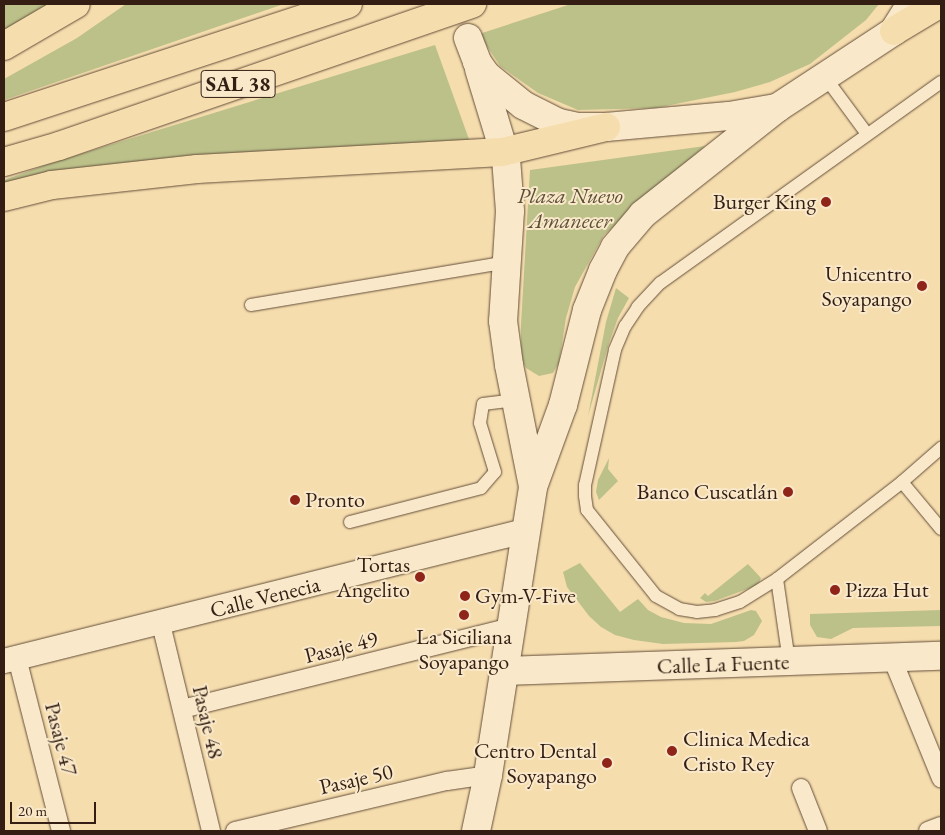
<!DOCTYPE html>
<meta charset="utf-8">
<style>
body{margin:0}
#map{position:relative;width:945px;height:835px;overflow:hidden;background:#f6ddae;font-family:"EB Garamond",serif}
div>[style]{position:absolute}
[style*='--x']{left:calc(var(--x)*1px);top:calc(var(--y)*1px);width:calc(var(--w)*1px);rotate:calc(var(--a)*1deg)}
.green>*{inset:0;background:#bcc18a}
.roads{filter:drop-shadow(0 0 1px #644e3a) drop-shadow(0 0 1px #644e3a)}
.service>*{height:12px;margin:-6px;padding:0 6px;transform-origin:6px;border-radius:6px;background:#f9e9ca}
.pedestrian>*{height:18px;margin:-9px;padding:0 9px;transform-origin:9px;border-radius:9px;background:#f9e9ca}
.minor>*{height:24px;margin:-12px;padding:0 12px;transform-origin:12px;border-radius:12px;background:#f9e9ca}
.tertiary>*{height:28px;margin:-14px;padding:0 14px;transform-origin:14px;border-radius:14px;background:#f9e9ca}
.secondary>*{height:28px;margin:-14px;padding:0 14px;transform-origin:14px;border-radius:14px;background:#f9e9ca}
.trunk>*{height:28px;margin:-14px;padding:0 14px;transform-origin:14px;border-radius:14px;background:#f6ddae}
.dots>*{width:14px;height:14px;translate:-50% -50%;box-sizing:border-box;border:2px solid #f9e9ca;border-radius:50%}
span{translate:-50% -50%;white-space:nowrap;text-align:center;line-height:1.15;-webkit-text-stroke:4px #f9e9ca;paint-order:stroke}
.shield-label span{padding:1px 4px;background:#f9e9ca;border:1px solid;border-radius:4px;-webkit-text-stroke-width:0}
.shield-label{font-size:21px;color:#341e13;font-weight:700}
.park-label{font-size:22px;color:#5d4f37;font-style:italic}
.poi-label{font-size:22px;color:#341e13}
.right{translate:-100% -50%;text-align:right}
.left{translate:0 -50%;text-align:left}
.street-label{font-size:22px;color:#341e13}
.frame{position:absolute;inset:0;border:5px solid #341e13;pointer-events:none}
.scale{position:absolute;left:10px;top:802px;width:86px;height:22px;box-sizing:border-box;border:2px solid #341e13;border-top:0;padding-left:6px;font-size:15px;line-height:18px;white-space:nowrap;color:#341e13;-webkit-text-stroke:4px #f9e9ca;paint-order:stroke}
</style>
<div id="map">
<div class="green">
<i style="clip-path:polygon(4px 4px,53px 4px,4px 33px)"></i>
<i style="clip-path:polygon(126px 4px,284px 4px,4px 100px,4px 79px,77px 38px)"></i>
<i style="clip-path:polygon(571px 4px,879px 4px,866px 20px,810px 64px,770px 82px,735px 92px,656px 108px,578px 110px,538px 93px,500px 66px,479px 34px)"></i>
<i style="clip-path:polygon(435px 45px,470px 142px,4px 183px,4px 180px,51px 163px)"></i>
<i style="clip-path:polygon(705px 146px,604px 235px,575px 287px,566px 318px,559px 363px,553px 373px,539px 376px,526px 368px,521px 358px,521px 324px,530px 170px)"></i>
<i style="clip-path:polygon(616px 288px,629px 298px,618px 318px,609px 343px,588px 416px,606px 322px)"></i>
<i style="clip-path:polygon(609px 458px,608px 469px,618px 481px,599px 500px,596px 492px,598px 480px)"></i>
<i style="clip-path:polygon(580px 563px,620px 612px,638px 599px,648px 610px,661px 617px,684px 623px,711px 624px,751px 610px,756px 611px,762px 621px,754px 635px,744px 641px,736px 642px,663px 644px,634px 640px,615px 635px,601px 627px,589px 616px,567px 587px,563px 572px)"></i>
<i style="clip-path:polygon(748px 564px,761px 578px,758px 585px,715px 601px,706px 602px,700px 598px,705px 593px,708px 596px)"></i>
<i style="clip-path:polygon(941px 610px,941px 626px,853px 628px,831px 639px,817px 637px,810px 625px,810px 614px)"></i>
</div>
<div class="roads">
<div class="service">
<i style="--x:825;--y:77;--w:71;--a:53.6"></i>
<i style="--x:941;--y:82;--w:345;--a:144.4"></i>
<i style="--x:660;--y:283;--w:33;--a:133"></i>
<i style="--x:638;--y:307;--w:23;--a:124"></i>
<i style="--x:625;--y:326;--w:26;--a:113"></i>
<i style="--x:615;--y:350;--w:138;--a:102.5"></i>
<i style="--x:585;--y:485;--w:11;--a:90"></i>
<i style="--x:585;--y:496;--w:14;--a:82"></i>
<i style="--x:587;--y:510;--w:110;--a:51.3"></i>
<i style="--x:656;--y:596;--w:26;--a:29"></i>
<i style="--x:679;--y:609;--w:18;--a:9"></i>
<i style="--x:697;--y:612;--w:18;--a:-6"></i>
<i style="--x:715;--y:610;--w:26;--a:-18"></i>
<i style="--x:740;--y:602;--w:44;--a:-31.9"></i>
<i style="--x:777;--y:579;--w:158;--a:-37.8"></i>
<i style="--x:902;--y:482;--w:52;--a:-41.1"></i>
<i style="--x:251;--y:305;--w:247;--a:-9.5"></i>
<i style="--x:495;--y:264;--w:11;--a:22"></i>
<i style="--x:902;--y:482;--w:61;--a:50.3"></i>
<i style="--x:350;--y:522;--w:135;--a:-14.5"></i>
<i style="--x:481;--y:488;--w:21;--a:-49"></i>
<i style="--x:495;--y:472;--w:51;--a:-107"></i>
<i style="--x:480;--y:423;--w:19;--a:-81"></i>
<i style="--x:483;--y:404;--w:33;--a:-7"></i>
<i style="--x:777;--y:579;--w:83;--a:81.7"></i>
</div>
<div class="pedestrian">
<i style="--x:161;--y:624;--w:213;--a:76.4"></i>
<i style="--x:17;--y:658;--w:179;--a:75.7"></i>
<i style="--x:892;--y:658;--w:130;--a:67.8"></i>
<i style="--x:182;--y:709;--w:338;--a:-14"></i>
<i style="--x:801;--y:788;--w:46;--a:68.4"></i>
<i style="--x:235;--y:831;--w:218;--a:-13.3"></i>
<i style="--x:447;--y:781;--w:41;--a:-8.3"></i>
<i style="--x:928;--y:831;--w:14;--a:-21"></i>
</div>
<div class="minor">
<i style="--x:4;--y:661;--w:537;--a:-14.01"></i>
</div>
<div class="tertiary">
<i style="--x:504;--y:671;--w:437;--a:-2"></i>
</div>
<div class="secondary">
<i style="--x:468;--y:38;--w:26;--a:69"></i>
<i style="--x:477;--y:62;--w:16;--a:55"></i>
<i style="--x:486;--y:75;--w:48;--a:39"></i>
<i style="--x:523;--y:105;--w:40;--a:26.6"></i>
<i style="--x:559;--y:123;--w:19;--a:12"></i>
<i style="--x:578;--y:127;--w:28;--a:0"></i>
<i style="--x:606;--y:127;--w:123;--a:-5.1"></i>
<i style="--x:729;--y:116;--w:49;--a:-9.5"></i>
<i style="--x:777;--y:108;--w:140;--a:-33.3"></i>
<i style="--x:894;--y:31;--w:32;--a:-58"></i>
<i style="--x:479;--y:69;--w:93;--a:73.1"></i>
<i style="--x:506;--y:158;--w:53;--a:85.7"></i>
<i style="--x:510;--y:211;--w:110;--a:93.6"></i>
<i style="--x:503;--y:321;--w:44;--a:82.2"></i>
<i style="--x:509;--y:365;--w:123;--a:78.8"></i>
<i style="--x:476;--y:831;--w:57;--a:-77.9"></i>
<i style="--x:488;--y:775;--w:291;--a:-81.1"></i>
<i style="--x:533;--y:487;--w:87;--a:-69.9"></i>
<i style="--x:563;--y:405;--w:98;--a:-75.8"></i>
<i style="--x:587;--y:310;--w:43;--a:-68.2"></i>
<i style="--x:603;--y:270;--w:26;--a:-62"></i>
<i style="--x:615;--y:247;--w:43;--a:-49.7"></i>
<i style="--x:643;--y:214;--w:171;--a:-38.3"></i>
</div>
<div class="trunk">
<i style="--x:894;--y:31;--w:52;--a:-31"></i>
<i style="--x:4;--y:46;--w:83;--a:-30.3"></i>
<i style="--x:4;--y:117;--w:362;--a:-18.2"></i>
<i style="--x:4;--y:162;--w:57;--a:-16.2"></i>
<i style="--x:59;--y:146;--w:437;--a:-19"></i>
<i style="--x:4;--y:197;--w:49;--a:-14"></i>
<i style="--x:52;--y:185;--w:146;--a:-6.3"></i>
<i style="--x:197;--y:169;--w:305;--a:-3.2"></i>
<i style="--x:502;--y:152;--w:107;--a:-13.5"></i>
</div>
</div>
<div class="dots">
<i style="left:826px;top:202px;background:#8f2418"></i>
<i style="left:922px;top:286px;background:#8f2418"></i>
<i style="left:788px;top:492px;background:#8f2418"></i>
<i style="left:295px;top:500px;background:#8f2418"></i>
<i style="left:420px;top:577px;background:#8f2418"></i>
<i style="left:835px;top:590px;background:#8f2418"></i>
<i style="left:465px;top:596px;background:#8f2418"></i>
<i style="left:464px;top:615px;background:#8f2418"></i>
<i style="left:672px;top:751px;background:#8f2418"></i>
<i style="left:607px;top:763px;background:#8f2418"></i>
</div>
<div class="shield-label">
<span style="left:238px;top:84px">SAL 38</span>
</div>
<div class="park-label">
<span style="left:570px;top:208px">Plaza Nuevo<br>Amanecer</span>
</div>
<div class="poi-label">
<span class="right" style="left:816px;top:202px">Burger King</span>
<span class="right" style="left:912px;top:286px">Unicentro<br>Soyapango</span>
<span class="right" style="left:778px;top:492px">Banco Cuscatlán</span>
<span class="left" style="left:305px;top:500px">Pronto</span>
<span class="right" style="left:410px;top:577px">Tortas<br>Angelito</span>
<span class="left" style="left:845px;top:590px">Pizza Hut</span>
<span class="left" style="left:475px;top:596px">Gym-V-Five</span>
<span style="left:464px;top:649px">La Siciliana<br>Soyapango</span>
<span class="left" style="left:683px;top:751px">Clinica Medica<br>Cristo Rey</span>
<span class="right" style="left:597px;top:763px">Centro Dental<br>Soyapango</span>
</div>
<div class="street-label">
<span style="left:265px;top:597px;rotate:-14deg">Calle Venecia</span>
<span style="left:341px;top:647px;rotate:-14deg">Pasaje 49</span>
<span style="left:723px;top:664px;rotate:-2deg">Calle La Fuente</span>
<span style="left:208px;top:722px;rotate:77deg">Pasaje 48</span>
<span style="left:61px;top:739px;rotate:76deg">Pasaje 47</span>
<span style="left:356px;top:779px;rotate:-13deg">Pasaje 50</span>
</div>
<div class="frame"></div>
<div class="scale">20 m</div>
</div>
